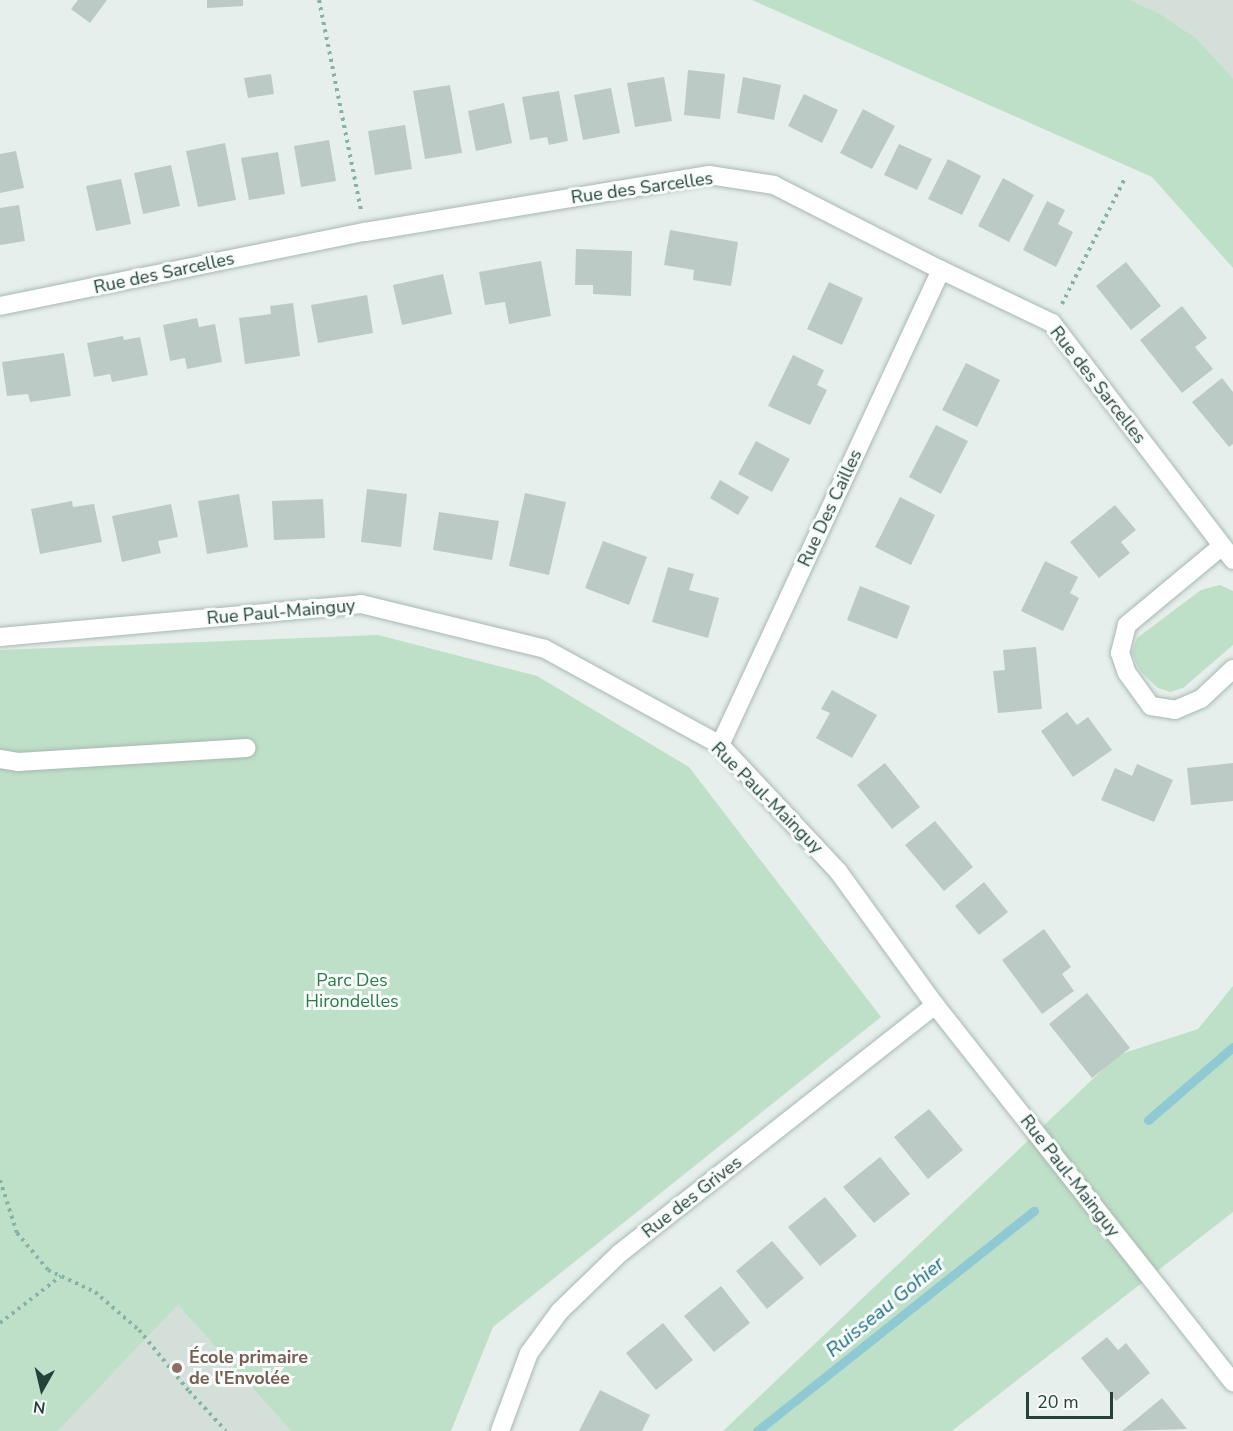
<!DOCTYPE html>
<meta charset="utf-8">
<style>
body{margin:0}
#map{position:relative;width:1233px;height:1431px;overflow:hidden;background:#e6efeb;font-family:"Nunito Sans",sans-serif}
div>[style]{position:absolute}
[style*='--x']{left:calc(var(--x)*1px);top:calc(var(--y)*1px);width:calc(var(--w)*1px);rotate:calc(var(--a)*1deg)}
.built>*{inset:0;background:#d4dfda}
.green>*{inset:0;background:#bfe0c8}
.stream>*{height:9px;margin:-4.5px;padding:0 4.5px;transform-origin:4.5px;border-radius:4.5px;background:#8ec9d4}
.building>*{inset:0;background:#bbcac4}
.path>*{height:4px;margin-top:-2px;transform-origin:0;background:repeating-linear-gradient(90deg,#86b3a5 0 3px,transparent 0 7.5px)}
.roads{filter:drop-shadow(0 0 2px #a8b8b2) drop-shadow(0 0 2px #a8b8b2)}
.minor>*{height:18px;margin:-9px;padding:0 9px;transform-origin:9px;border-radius:9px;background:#fff}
.dots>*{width:16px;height:16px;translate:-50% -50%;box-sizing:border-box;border:3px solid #f7fbf9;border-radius:50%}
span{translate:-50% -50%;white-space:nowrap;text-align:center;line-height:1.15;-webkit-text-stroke:6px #f7fbf9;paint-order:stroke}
.street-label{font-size:18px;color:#24423a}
.park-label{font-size:18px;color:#2d7a4b}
.education-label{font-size:18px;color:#785e54;font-weight:700}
.left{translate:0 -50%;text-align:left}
.water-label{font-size:20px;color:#1c6f80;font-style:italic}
.north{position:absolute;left:12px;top:1359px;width:60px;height:60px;-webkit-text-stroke:4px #f7fbf9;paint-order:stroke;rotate:188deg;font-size:16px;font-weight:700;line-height:24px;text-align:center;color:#24423a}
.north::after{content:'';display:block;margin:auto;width:21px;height:27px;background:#24423a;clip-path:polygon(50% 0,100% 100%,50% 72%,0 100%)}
.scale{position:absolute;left:1026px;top:1392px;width:87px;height:27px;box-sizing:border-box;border:3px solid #24423a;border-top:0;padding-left:8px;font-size:18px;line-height:21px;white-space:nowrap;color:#24423a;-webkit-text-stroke:4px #f7fbf9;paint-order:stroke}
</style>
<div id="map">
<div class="built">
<i style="clip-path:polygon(1131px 0,1233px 0,1233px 78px,1196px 38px,1162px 15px)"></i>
<i style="clip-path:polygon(178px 1305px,291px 1431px,58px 1431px)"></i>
</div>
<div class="green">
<i style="clip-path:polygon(752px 0,1131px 0,1162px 15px,1196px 38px,1233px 78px,1233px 268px,1152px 177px)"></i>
<i style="clip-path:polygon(1220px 585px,1233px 591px,1233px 645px,1183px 688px,1170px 692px,1158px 688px,1141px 672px,1135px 661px,1132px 652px,1137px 638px,1201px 590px)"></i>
<i style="clip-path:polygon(378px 635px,537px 676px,689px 767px,881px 1017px,493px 1327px,451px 1431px,291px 1431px,178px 1305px,58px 1431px,0 1431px,0 650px)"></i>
<i style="clip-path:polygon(1233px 986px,1233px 1212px,952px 1431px,723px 1431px,1118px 1055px,1198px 1029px)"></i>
</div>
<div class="stream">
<i style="--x:1148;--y:1120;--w:112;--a:-40.7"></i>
<i style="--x:757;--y:1431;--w:354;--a:-38.5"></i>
</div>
<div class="building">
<i style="clip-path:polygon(78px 0,107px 0,90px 23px,71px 9px)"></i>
<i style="clip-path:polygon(207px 0,243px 0,243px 6px,207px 8px)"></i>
<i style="clip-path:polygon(688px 70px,725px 74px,720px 119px,684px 115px)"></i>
<i style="clip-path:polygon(271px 74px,274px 94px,248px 98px,244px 78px)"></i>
<i style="clip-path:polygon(664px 77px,672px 121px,635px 127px,627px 83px)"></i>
<i style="clip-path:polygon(743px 77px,781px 85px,774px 120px,737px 113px)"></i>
<i style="clip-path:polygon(450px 85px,462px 153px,425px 159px,413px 91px)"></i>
<i style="clip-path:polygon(611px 88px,620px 133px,583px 140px,574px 95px)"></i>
<i style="clip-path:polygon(559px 91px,568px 141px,549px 145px,547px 137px,530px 140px,522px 97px)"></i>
<i style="clip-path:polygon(804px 94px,838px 110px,822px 143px,788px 126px)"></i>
<i style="clip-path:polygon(504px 103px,512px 143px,476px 151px,468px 111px)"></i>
<i style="clip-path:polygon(863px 109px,895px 126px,872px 169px,840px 153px)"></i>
<i style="clip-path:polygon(405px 125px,412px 169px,375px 175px,368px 131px)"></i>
<i style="clip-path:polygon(329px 140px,336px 181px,301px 187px,294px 146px)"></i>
<i style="clip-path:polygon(225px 143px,236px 200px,198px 207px,186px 151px)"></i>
<i style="clip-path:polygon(899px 144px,932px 159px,917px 190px,884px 175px)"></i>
<i style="clip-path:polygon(16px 151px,24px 188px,0 193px,0 154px)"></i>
<i style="clip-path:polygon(278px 152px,285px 194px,249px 200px,241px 158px)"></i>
<i style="clip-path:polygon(948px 159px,981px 176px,962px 215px,928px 199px)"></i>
<i style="clip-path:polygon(171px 165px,180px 206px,143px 214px,134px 173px)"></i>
<i style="clip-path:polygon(1003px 178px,1034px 195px,1009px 242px,978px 226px)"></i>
<i style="clip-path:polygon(121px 179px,131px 224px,96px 231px,86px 186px)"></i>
<i style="clip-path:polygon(1047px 201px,1065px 210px,1058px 224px,1073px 232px,1056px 267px,1023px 250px)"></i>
<i style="clip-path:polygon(19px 205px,25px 241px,0 245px,0 208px)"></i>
<i style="clip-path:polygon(670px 230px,738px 242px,731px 286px,693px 280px,694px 270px,664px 265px)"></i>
<i style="clip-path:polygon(576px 249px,632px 251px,631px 296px,593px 294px,593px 285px,575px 285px)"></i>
<i style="clip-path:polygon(541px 261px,551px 316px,509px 324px,505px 302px,485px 305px,479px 272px)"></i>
<i style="clip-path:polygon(1126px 262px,1161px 306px,1131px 330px,1096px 286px)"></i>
<i style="clip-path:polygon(443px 274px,452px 314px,402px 325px,393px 285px)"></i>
<i style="clip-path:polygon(829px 282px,863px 298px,842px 345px,807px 329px)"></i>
<i style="clip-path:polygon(367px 295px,373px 333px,318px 343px,311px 305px)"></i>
<i style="clip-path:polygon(293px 303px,300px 356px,245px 364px,239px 318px,271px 314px,270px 306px)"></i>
<i style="clip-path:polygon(1182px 306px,1207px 338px,1195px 347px,1213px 369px,1182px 393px,1140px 340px)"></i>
<i style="clip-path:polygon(197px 318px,199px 327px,215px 324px,222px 362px,187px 369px,185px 358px,170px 361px,163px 325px)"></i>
<i style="clip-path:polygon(123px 336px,124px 340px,140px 337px,148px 375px,112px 382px,110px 374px,94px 377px,87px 343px)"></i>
<i style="clip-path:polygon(64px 353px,71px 396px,30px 402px,28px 394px,7px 396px,2px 362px)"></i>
<i style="clip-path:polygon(793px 355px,824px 370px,817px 385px,827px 390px,810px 425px,768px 406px)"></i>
<i style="clip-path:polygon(966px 363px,1000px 380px,977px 427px,942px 410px)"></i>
<i style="clip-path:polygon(1222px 378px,1233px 392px,1233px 444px,1229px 447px,1192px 402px)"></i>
<i style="clip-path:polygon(936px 425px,968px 441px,941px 494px,909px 477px)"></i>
<i style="clip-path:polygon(756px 441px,790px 459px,772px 492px,738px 474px)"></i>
<i style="clip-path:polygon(720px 480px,749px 497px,738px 515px,710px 498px)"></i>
<i style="clip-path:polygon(367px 489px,407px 494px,401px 547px,361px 542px)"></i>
<i style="clip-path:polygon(525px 493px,566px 502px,549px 575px,509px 566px)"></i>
<i style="clip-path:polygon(239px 494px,248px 547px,207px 554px,198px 501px)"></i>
<i style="clip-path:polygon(900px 497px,935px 515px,911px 565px,875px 547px)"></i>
<i style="clip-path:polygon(323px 499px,325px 538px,274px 540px,272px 501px)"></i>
<i style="clip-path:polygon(72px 501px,73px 507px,94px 504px,102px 542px,40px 554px,31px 509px)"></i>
<i style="clip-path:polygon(171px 504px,178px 537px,158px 541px,161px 553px,122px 562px,112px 516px)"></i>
<i style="clip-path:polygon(1115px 505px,1136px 530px,1121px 542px,1130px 553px,1099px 578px,1070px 542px)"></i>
<i style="clip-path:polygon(439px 512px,499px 521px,492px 560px,433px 550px)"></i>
<i style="clip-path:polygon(603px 541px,647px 557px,629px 605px,585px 588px)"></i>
<i style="clip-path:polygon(1045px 561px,1078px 577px,1070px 593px,1079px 598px,1063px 631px,1021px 611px)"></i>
<i style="clip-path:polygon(668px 567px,694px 574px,689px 590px,719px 598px,708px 638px,652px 622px)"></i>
<i style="clip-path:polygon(860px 586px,910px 606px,897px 639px,847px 620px)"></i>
<i style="clip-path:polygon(1036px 647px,1042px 709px,998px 713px,993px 671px,1005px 670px,1003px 650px)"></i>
<i style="clip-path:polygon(832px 690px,877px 715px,852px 758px,816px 738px,830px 713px,821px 709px)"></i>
<i style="clip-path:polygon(1067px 712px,1077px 725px,1088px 717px,1112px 750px,1073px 777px,1041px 731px)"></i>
<i style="clip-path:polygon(885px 763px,920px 807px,892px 829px,857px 785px)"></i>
<i style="clip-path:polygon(1233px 763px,1233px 801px,1191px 805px,1187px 768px)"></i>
<i style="clip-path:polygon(1137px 764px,1173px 780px,1154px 822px,1101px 800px,1115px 768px,1132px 776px)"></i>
<i style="clip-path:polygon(935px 821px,973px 867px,944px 891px,905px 845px)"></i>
<i style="clip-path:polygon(984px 882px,1008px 912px,979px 935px,955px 906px)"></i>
<i style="clip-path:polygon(1044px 929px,1071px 967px,1062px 974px,1074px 991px,1042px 1014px,1002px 960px)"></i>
<i style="clip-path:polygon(1087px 993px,1130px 1048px,1092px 1078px,1049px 1024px)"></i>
<i style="clip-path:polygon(929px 1109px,963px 1150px,928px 1179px,894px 1137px)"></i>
<i style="clip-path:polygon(880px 1157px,910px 1194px,874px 1223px,843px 1187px)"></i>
<i style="clip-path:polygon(825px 1197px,857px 1236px,820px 1266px,788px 1227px)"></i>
<i style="clip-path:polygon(772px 1241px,804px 1278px,767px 1309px,736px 1271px)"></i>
<i style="clip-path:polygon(721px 1286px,750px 1323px,714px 1352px,684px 1316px)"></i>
<i style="clip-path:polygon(663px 1323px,693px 1360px,656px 1390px,626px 1353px)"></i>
<i style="clip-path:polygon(1107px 1337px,1118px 1350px,1126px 1343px,1150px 1373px,1116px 1401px,1081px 1358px)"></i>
<i style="clip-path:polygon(600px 1390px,650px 1415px,642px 1431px,579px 1431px)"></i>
<i style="clip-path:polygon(1162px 1398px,1187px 1429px,1122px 1431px)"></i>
</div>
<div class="path">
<i style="--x:319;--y:0;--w:214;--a:78.7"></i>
<i style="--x:1062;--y:304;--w:139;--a:-63.4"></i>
<i style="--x:0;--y:1180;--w:56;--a:72.2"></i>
<i style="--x:17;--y:1233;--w:48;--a:50"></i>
<i style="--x:48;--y:1270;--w:52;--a:25.1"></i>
<i style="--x:95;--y:1292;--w:58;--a:40.8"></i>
<i style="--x:139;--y:1330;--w:79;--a:50.7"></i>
<i style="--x:189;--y:1391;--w:54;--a:47.2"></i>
<i style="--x:0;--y:1323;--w:77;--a:-37.6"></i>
</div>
<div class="roads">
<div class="minor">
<i style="--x:0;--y:306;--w:372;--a:-11.5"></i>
<i style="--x:365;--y:232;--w:349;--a:-9.4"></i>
<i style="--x:709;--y:175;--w:66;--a:8.7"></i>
<i style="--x:774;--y:185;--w:187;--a:27"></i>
<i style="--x:941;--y:270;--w:123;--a:25.5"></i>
<i style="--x:1052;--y:323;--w:298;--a:52.6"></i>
<i style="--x:1222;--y:546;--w:124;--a:140.3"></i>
<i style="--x:1127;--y:625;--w:29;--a:104"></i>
<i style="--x:1120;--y:653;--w:21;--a:71"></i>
<i style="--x:1127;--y:673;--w:41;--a:54"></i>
<i style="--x:1151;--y:706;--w:24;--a:9"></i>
<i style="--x:1175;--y:710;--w:28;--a:-23"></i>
<i style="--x:1201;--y:699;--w:44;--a:-43.2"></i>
<i style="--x:0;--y:637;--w:363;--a:-5.2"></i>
<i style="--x:361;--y:604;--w:189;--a:13.7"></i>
<i style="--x:545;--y:649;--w:200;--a:28.7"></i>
<i style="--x:720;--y:745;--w:173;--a:46.9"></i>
<i style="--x:838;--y:871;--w:165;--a:54.1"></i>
<i style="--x:935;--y:1005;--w:481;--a:51.7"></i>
<i style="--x:720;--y:745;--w:524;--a:-65.05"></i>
<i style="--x:0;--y:759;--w:18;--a:9"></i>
<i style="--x:18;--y:762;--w:229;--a:-3.5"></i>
<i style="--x:500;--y:1431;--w:83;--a:-69.6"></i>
<i style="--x:529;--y:1353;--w:52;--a:-53.6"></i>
<i style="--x:560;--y:1311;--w:83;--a:-44"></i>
<i style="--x:620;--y:1253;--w:401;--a:-38.2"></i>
</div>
</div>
<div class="dots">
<i style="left:177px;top:1368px;background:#8d6e63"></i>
</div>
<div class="street-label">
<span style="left:642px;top:188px;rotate:-8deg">Rue des Sarcelles</span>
<span style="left:164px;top:273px;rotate:-12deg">Rue des Sarcelles</span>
<span style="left:1098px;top:385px;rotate:52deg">Rue des Sarcelles</span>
<span style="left:830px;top:508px;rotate:-65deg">Rue Des Cailles</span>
<span style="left:281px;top:612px;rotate:-5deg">Rue Paul-Mainguy</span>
<span style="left:767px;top:798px;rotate:45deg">Rue Paul-Mainguy</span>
<span style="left:1070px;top:1176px;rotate:52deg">Rue Paul-Mainguy</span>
<span style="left:692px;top:1197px;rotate:-38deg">Rue des Grives</span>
</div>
<div class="park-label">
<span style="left:352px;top:991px">Parc Des<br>Hirondelles</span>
</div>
<div class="education-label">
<span class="left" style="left:189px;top:1368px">École primaire<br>de l'Envolée</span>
</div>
<div class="water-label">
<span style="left:885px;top:1307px;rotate:-39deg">Ruisseau Gohier</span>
</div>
<div class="north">N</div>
<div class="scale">20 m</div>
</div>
